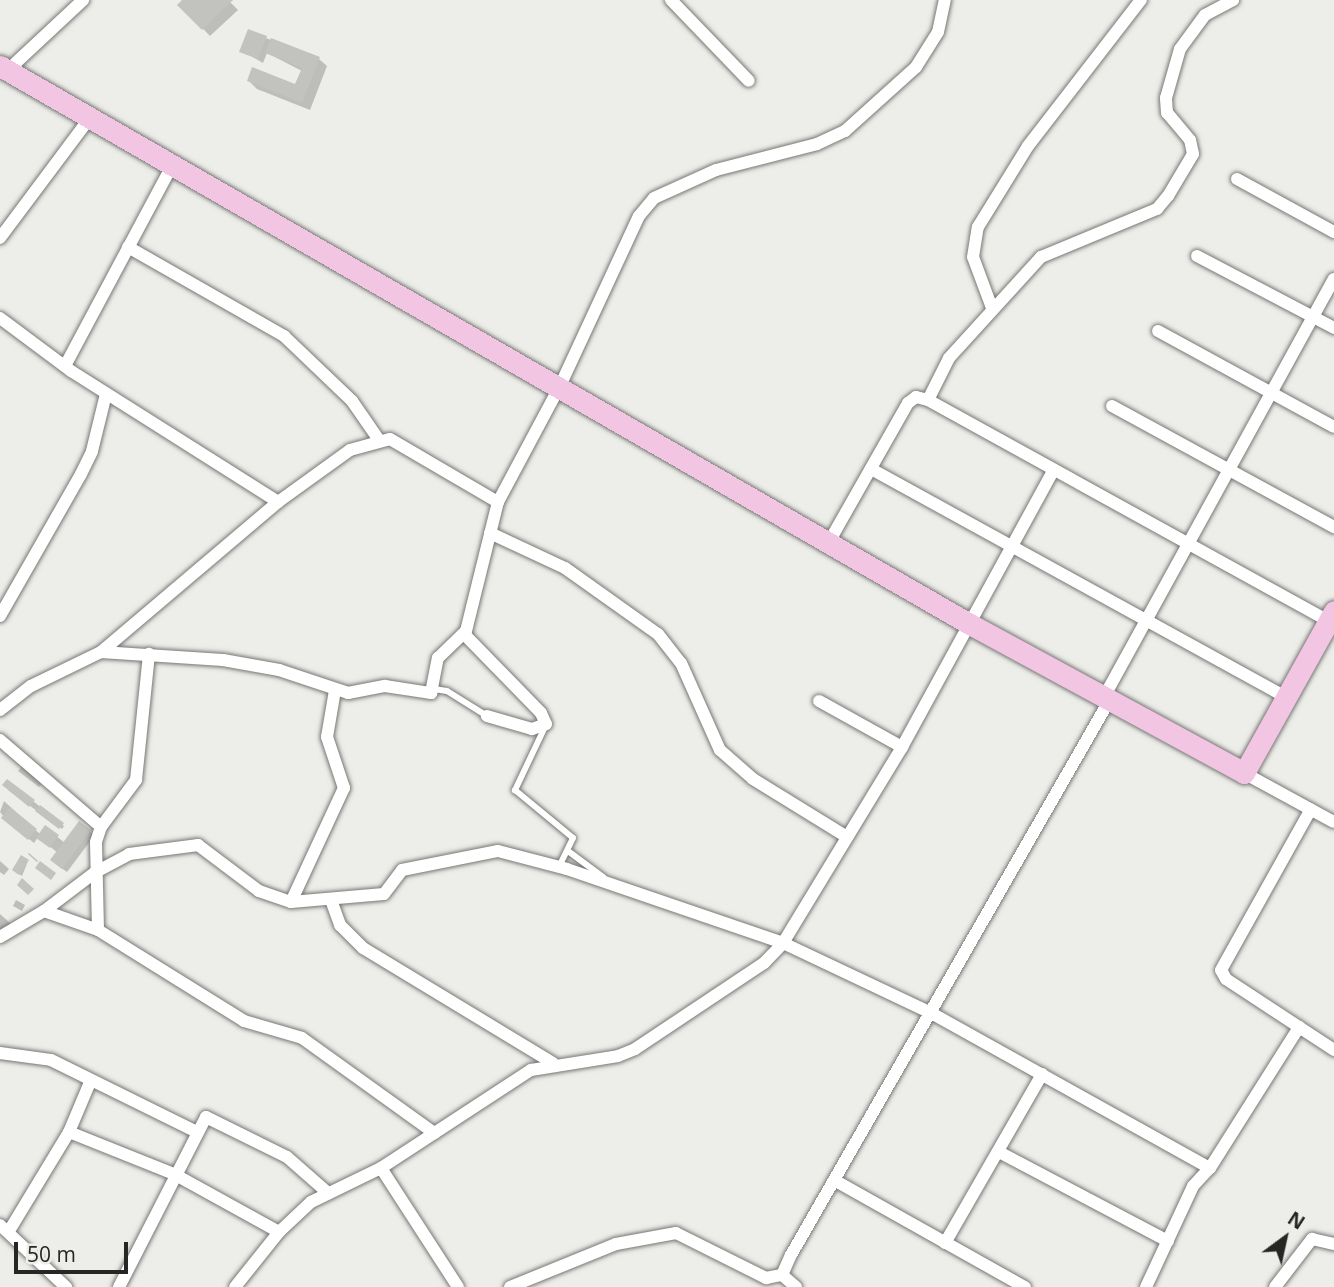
<!DOCTYPE html>
<style>
body{margin:0}
#map{position:relative;width:1334px;height:1287px;overflow:hidden;background:#ededea;font-family:"Open Sans",sans-serif}
div>[style]{position:absolute}
[style*='--x']{left:calc(var(--x)*1px);top:calc(var(--y)*1px);width:calc(var(--w)*1px);rotate:calc(var(--a)*1deg)}
.shadow>*{inset:0;background:#0003}
.building>*{inset:0;background:#c2c2bf}
.roads{filter:drop-shadow(0 0 2px #777774) drop-shadow(0 0 2px #777774)}
.lane>*{height:6px;margin:-3px;padding:0 3px;transform-origin:3px;border-radius:3px;background:#fff}
.street>*{height:12px;margin:-6px;padding:0 6px;transform-origin:6px;border-radius:6px;background:#fff}
.primary>*{height:21px;margin:-10.5px;padding:0 10.5px;transform-origin:10.5px;border-radius:10.5px;background:#f2c5e2}
span{translate:-50% -50%;white-space:nowrap;text-align:center;line-height:1.15;-webkit-text-stroke:5px #ededea;paint-order:stroke}
.north{position:absolute;left:1250px;top:1203px;width:70px;height:70px;-webkit-text-stroke:5px #ededea;paint-order:stroke;rotate:33deg;font-size:19px;font-weight:700;line-height:28px;text-align:center;color:#262624}
.north::after{content:'';display:block;margin:auto;width:24px;height:32px;background:#262624;clip-path:polygon(50% 0,100% 100%,50% 72%,0 100%)}
.scale{position:absolute;left:14px;top:1242px;width:114px;height:32px;box-sizing:border-box;border:4px solid #262624;border-top:0;padding-left:9px;font-size:21px;line-height:24px;white-space:nowrap;color:#262624;-webkit-text-stroke:5px #ededea;paint-order:stroke}
</style>
<div id="map">
<div class="shadow">
<i style="clip-path:polygon(184px 0,228px 0,238px 10px,210px 36px,180px 5px)"></i>
<i style="clip-path:polygon(266px 38px,319px 59px,327px 66px,310px 110px,257px 89px,249px 81px,296px 87px,302px 71px,267px 53px,263px 63px,242px 51px)"></i>
<i style="clip-path:polygon(8px 790px,33px 801px,64px 826px,62px 829px)"></i>
<i style="clip-path:polygon(4px 801px,41px 835px,46px 828px,65px 843px,90px 831px,94px 836px,67px 872px,57px 865px,58px 853px,38px 837px,34px 843px,8px 822px,0 812px)"></i>
<i style="clip-path:polygon(29px 853px,38px 861px,37px 862px,28px 854px)"></i>
<i style="clip-path:polygon(0 861px,9px 869px,4px 875px,0 872px)"></i>
<i style="clip-path:polygon(28px 861px,22px 876px,16px 872px)"></i>
<i style="clip-path:polygon(16px 900px,25px 905px,22px 911px,13px 906px)"></i>
<i style="clip-path:polygon(0 914px,11px 924px,1px 935px,0 934px)"></i>
</div>
<div class="building">
<i style="clip-path:polygon(182px 0,233px 0,202px 30px,177px 5px)"></i>
<i style="clip-path:polygon(248px 29px,267px 36px,258px 59px,239px 52px)"></i>
<i style="clip-path:polygon(271px 38px,320px 57px,302px 103px,247px 81px,252px 67px,295px 84px,302px 68px,265px 53px)"></i>
<i style="clip-path:polygon(24px 764px,45px 781px,39px 787px,18px 771px)"></i>
<i style="clip-path:polygon(7px 779px,35px 800px,29px 807px,2px 785px)"></i>
<i style="clip-path:polygon(40px 805px,64px 823px,59px 829px,35px 811px)"></i>
<i style="clip-path:polygon(10px 807px,37px 829px,28px 840px,1px 818px)"></i>
<i style="clip-path:polygon(79px 821px,91px 830px,62px 869px,50px 860px)"></i>
<i style="clip-path:polygon(45px 825px,59px 835px,50px 848px,36px 838px)"></i>
<i style="clip-path:polygon(21px 855px,29px 860px,19px 875px,12px 870px)"></i>
<i style="clip-path:polygon(40px 861px,56px 873px,51px 880px,35px 868px)"></i>
<i style="clip-path:polygon(22px 878px,34px 889px,28px 895px,17px 885px)"></i>
</div>
<div class="roads">
<div class="lane">
<i style="--x:434;--y:689;--w:13;--a:9"></i>
<i style="--x:447;--y:691;--w:47;--a:32"></i>
<i style="--x:544;--y:729;--w:68;--a:115.4"></i>
<i style="--x:515;--y:790;--w:75;--a:39.6"></i>
<i style="--x:573;--y:838;--w:32;--a:116"></i>
<i style="--x:568;--y:851;--w:44;--a:36.6"></i>
</div>
<div class="street">
<i style="--x:671;--y:0;--w:112;--a:46.1"></i>
<i style="--x:8;--y:70;--w:103;--a:-43"></i>
<i style="--x:1237;--y:179;--w:111;--a:28.7"></i>
<i style="--x:0;--y:238;--w:149;--a:-53.2"></i>
<i style="--x:128;--y:247;--w:180;--a:29.7"></i>
<i style="--x:284;--y:336;--w:94;--a:43.7"></i>
<i style="--x:352;--y:401;--w:47;--a:55.3"></i>
<i style="--x:1197;--y:256;--w:155;--a:27.7"></i>
<i style="--x:992;--y:308;--w:54;--a:-110.4"></i>
<i style="--x:973;--y:257;--w:30;--a:-81"></i>
<i style="--x:978;--y:227;--w:95;--a:-58.3"></i>
<i style="--x:1028;--y:146;--w:185;--a:-52.3"></i>
<i style="--x:0;--y:318;--w:89;--a:36.7"></i>
<i style="--x:71;--y:371;--w:245;--a:32.3"></i>
<i style="--x:1158;--y:331;--w:200;--a:28.6"></i>
<i style="--x:65;--y:366;--w:227;--a:-61.9"></i>
<i style="--x:928;--y:400;--w:47;--a:-63.4"></i>
<i style="--x:949;--y:358;--w:137;--a:-47.7"></i>
<i style="--x:1041;--y:257;--w:126;--a:-22.5"></i>
<i style="--x:1157;--y:209;--w:17;--a:-50"></i>
<i style="--x:1168;--y:196;--w:49;--a:-59.2"></i>
<i style="--x:1193;--y:154;--w:14;--a:-102"></i>
<i style="--x:1190;--y:140;--w:35;--a:-130"></i>
<i style="--x:1167;--y:113;--w:15;--a:-94"></i>
<i style="--x:1166;--y:98;--w:51;--a:-74.1"></i>
<i style="--x:1180;--y:49;--w:42;--a:-53.7"></i>
<i style="--x:1205;--y:15;--w:32;--a:-28"></i>
<i style="--x:1112;--y:406;--w:253;--a:28.6"></i>
<i style="--x:871;--y:469;--w:474;--a:28.8"></i>
<i style="--x:490;--y:533;--w:83;--a:25"></i>
<i style="--x:565;--y:568;--w:114;--a:35.4"></i>
<i style="--x:658;--y:634;--w:37;--a:52"></i>
<i style="--x:681;--y:663;--w:95;--a:65.9"></i>
<i style="--x:720;--y:750;--w:44;--a:41.3"></i>
<i style="--x:753;--y:779;--w:110;--a:31.7"></i>
<i style="--x:829;--y:542;--w:160;--a:-60.4"></i>
<i style="--x:908;--y:403;--w:10;--a:-37"></i>
<i style="--x:916;--y:397;--w:12;--a:14"></i>
<i style="--x:928;--y:400;--w:458;--a:28.9"></i>
<i style="--x:0;--y:616;--w:163;--a:-60.3"></i>
<i style="--x:81;--y:474;--w:25;--a:-64"></i>
<i style="--x:92;--y:451;--w:59;--a:-76.2"></i>
<i style="--x:464;--y:634;--w:110;--a:45.7"></i>
<i style="--x:541;--y:713;--w:12;--a:66"></i>
<i style="--x:546;--y:724;--w:15;--a:160"></i>
<i style="--x:532;--y:729;--w:47;--a:-163.9"></i>
<i style="--x:101;--y:652;--w:122;--a:3.8"></i>
<i style="--x:223;--y:660;--w:57;--a:10.1"></i>
<i style="--x:279;--y:670;--w:73;--a:18.4"></i>
<i style="--x:348;--y:693;--w:38;--a:-11"></i>
<i style="--x:385;--y:686;--w:47;--a:8.7"></i>
<i style="--x:431;--y:693;--w:36;--a:-79"></i>
<i style="--x:438;--y:658;--w:39;--a:-44"></i>
<i style="--x:466;--y:631;--w:133;--a:-76.1"></i>
<i style="--x:1104;--y:697;--w:477;--a:-61.2"></i>
<i style="--x:819;--y:701;--w:95;--a:29"></i>
<i style="--x:0;--y:710;--w:39;--a:-38"></i>
<i style="--x:31;--y:686;--w:78;--a:-25.9"></i>
<i style="--x:101;--y:652;--w:232;--a:-40.3"></i>
<i style="--x:278;--y:502;--w:89;--a:-35.8"></i>
<i style="--x:350;--y:450;--w:41;--a:-15.4"></i>
<i style="--x:390;--y:439;--w:125;--a:30.3"></i>
<i style="--x:498;--y:502;--w:132;--a:-61.9"></i>
<i style="--x:560;--y:386;--w:187;--a:-65.1"></i>
<i style="--x:639;--y:216;--w:23;--a:-50"></i>
<i style="--x:654;--y:198;--w:68;--a:-24.3"></i>
<i style="--x:716;--y:170;--w:104;--a:-14.4"></i>
<i style="--x:817;--y:144;--w:31;--a:-25"></i>
<i style="--x:845;--y:131;--w:96;--a:-42"></i>
<i style="--x:916;--y:67;--w:41;--a:-57.8"></i>
<i style="--x:938;--y:32;--w:33;--a:-78"></i>
<i style="--x:0;--y:740;--w:133;--a:40.7"></i>
<i style="--x:1244;--y:773;--w:102;--a:28.6"></i>
<i style="--x:331;--y:900;--w:27;--a:70"></i>
<i style="--x:340;--y:925;--w:33;--a:45"></i>
<i style="--x:363;--y:948;--w:222;--a:31.2"></i>
<i style="--x:291;--y:902;--w:126;--a:-65.1"></i>
<i style="--x:344;--y:788;--w:54;--a:-108.4"></i>
<i style="--x:327;--y:737;--w:48;--a:-80.3"></i>
<i style="--x:44;--y:911;--w:57;--a:19.4"></i>
<i style="--x:98;--y:930;--w:172;--a:31.9"></i>
<i style="--x:244;--y:1021;--w:60;--a:16.3"></i>
<i style="--x:302;--y:1038;--w:163;--a:35.7"></i>
<i style="--x:98;--y:930;--w:88;--a:-91.3"></i>
<i style="--x:96;--y:842;--w:16;--a:-72"></i>
<i style="--x:101;--y:827;--w:59;--a:-53.3"></i>
<i style="--x:136;--y:780;--w:127;--a:-84.1"></i>
<i style="--x:0;--y:937;--w:51;--a:-30.6"></i>
<i style="--x:44;--y:911;--w:63;--a:-37.2"></i>
<i style="--x:94;--y:873;--w:40;--a:-28"></i>
<i style="--x:129;--y:854;--w:70;--a:-7.4"></i>
<i style="--x:198;--y:845;--w:76;--a:37"></i>
<i style="--x:259;--y:891;--w:34;--a:19"></i>
<i style="--x:291;--y:902;--w:93;--a:-4.9"></i>
<i style="--x:384;--y:894;--w:30;--a:-53"></i>
<i style="--x:402;--y:870;--w:98;--a:-11.2"></i>
<i style="--x:498;--y:851;--w:71;--a:14.6"></i>
<i style="--x:567;--y:869;--w:228;--a:18.9"></i>
<i style="--x:783;--y:943;--w:166;--a:25.3"></i>
<i style="--x:933;--y:1014;--w:317;--a:29.1"></i>
<i style="--x:1299;--y:1027;--w:42;--a:33.3"></i>
<i style="--x:0;--y:1053;--w:51;--a:7.8"></i>
<i style="--x:51;--y:1060;--w:163;--a:26.3"></i>
<i style="--x:69;--y:1132;--w:113;--a:21.8"></i>
<i style="--x:174;--y:1174;--w:120;--a:28.9"></i>
<i style="--x:999;--y:1152;--w:191;--a:27.8"></i>
<i style="--x:381;--y:1168;--w:142;--a:57.1"></i>
<i style="--x:834;--y:1180;--w:219;--a:29.3"></i>
<i style="--x:0;--y:1225;--w:91;--a:43.2"></i>
<i style="--x:9;--y:1231;--w:116;--a:-58.8"></i>
<i style="--x:69;--y:1132;--w:56;--a:-67.1"></i>
<i style="--x:945;--y:1243;--w:195;--a:-60.1"></i>
<i style="--x:119;--y:1287;--w:191;--a:-62.9"></i>
<i style="--x:206;--y:1117;--w:90;--a:26.3"></i>
<i style="--x:287;--y:1157;--w:55;--a:41.3"></i>
<i style="--x:235;--y:1287;--w:70;--a:-51.3"></i>
<i style="--x:279;--y:1232;--w:44;--a:-43.2"></i>
<i style="--x:311;--y:1202;--w:78;--a:-25.9"></i>
<i style="--x:381;--y:1168;--w:179;--a:-33.2"></i>
<i style="--x:531;--y:1070;--w:88;--a:-9.1"></i>
<i style="--x:618;--y:1056;--w:18;--a:-22"></i>
<i style="--x:635;--y:1049;--w:155;--a:-33.7"></i>
<i style="--x:764;--y:963;--w:28;--a:-46"></i>
<i style="--x:783;--y:943;--w:229;--a:-58.7"></i>
<i style="--x:902;--y:747;--w:315;--a:-61.3"></i>
<i style="--x:510;--y:1287;--w:114;--a:-22.1"></i>
<i style="--x:616;--y:1244;--w:61;--a:-10.4"></i>
<i style="--x:676;--y:1233;--w:101;--a:26.6"></i>
<i style="--x:766;--y:1278;--w:16;--a:-11"></i>
<i style="--x:796;--y:1287;--w:18;--a:-139"></i>
<i style="--x:782;--y:1275;--w:22;--a:-66"></i>
<i style="--x:791;--y:1255;--w:639;--a:-60.14"></i>
<i style="--x:1146;--y:1287;--w:111;--a:-65"></i>
<i style="--x:1193;--y:1186;--w:25;--a:-47"></i>
<i style="--x:1210;--y:1168;--w:167;--a:-57.7"></i>
<i style="--x:1299;--y:1027;--w:87;--a:-146.7"></i>
<i style="--x:1226;--y:979;--w:10;--a:-119"></i>
<i style="--x:1221;--y:970;--w:184;--a:-60.8"></i>
<i style="--x:1275;--y:1287;--w:61;--a:-52.4"></i>
<i style="--x:1312;--y:1239;--w:23;--a:13"></i>
</div>
<div class="primary">
<i style="--x:0;--y:66;--w:1117;--a:29.92"></i>
<i style="--x:968;--y:623;--w:314;--a:28.5"></i>
<i style="--x:1244;--y:773;--w:185;--a:-60.9"></i>
</div>
</div>
<div class="north">N</div>
<div class="scale">50 m</div>
</div>
